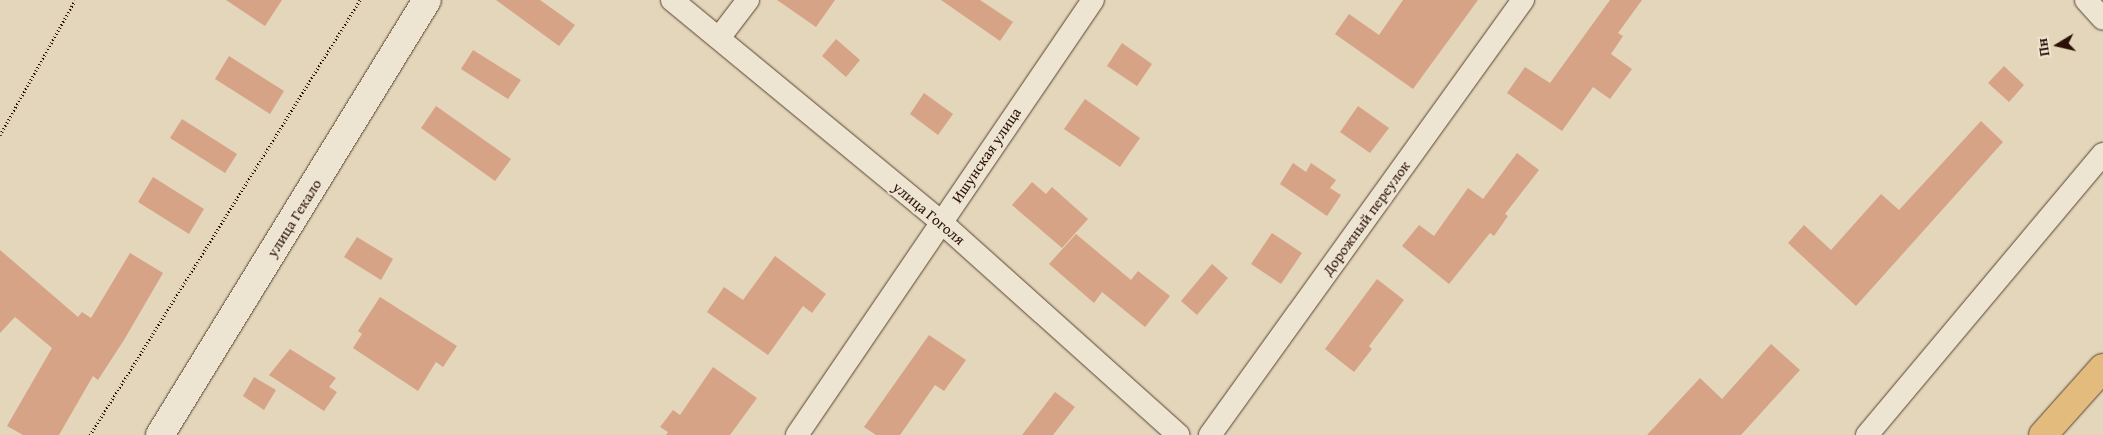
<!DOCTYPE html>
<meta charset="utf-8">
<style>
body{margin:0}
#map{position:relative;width:2103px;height:435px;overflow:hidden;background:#e3d6ba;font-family:"Gentium Book Plus",serif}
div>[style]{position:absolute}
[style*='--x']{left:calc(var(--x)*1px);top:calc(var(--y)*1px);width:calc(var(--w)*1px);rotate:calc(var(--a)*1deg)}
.building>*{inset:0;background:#d7a387}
.path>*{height:3px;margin-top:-1.5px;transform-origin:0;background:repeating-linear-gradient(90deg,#2b1005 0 1px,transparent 0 3.5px)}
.roads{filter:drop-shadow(0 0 1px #594232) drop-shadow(0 0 1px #594232)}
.street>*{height:22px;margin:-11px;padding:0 11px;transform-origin:11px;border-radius:11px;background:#ede4d2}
.secondary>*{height:28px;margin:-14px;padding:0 14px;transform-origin:14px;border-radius:14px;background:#ede4d2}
.highway>*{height:28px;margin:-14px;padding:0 14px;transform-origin:14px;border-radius:14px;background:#e2bb7d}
span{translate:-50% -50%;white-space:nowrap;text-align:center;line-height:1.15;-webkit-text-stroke:4.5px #ede4d2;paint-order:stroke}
.street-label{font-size:15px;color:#2b1005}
.north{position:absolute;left:2033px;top:20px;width:50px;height:50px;-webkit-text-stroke:4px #ede4d2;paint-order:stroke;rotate:261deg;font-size:14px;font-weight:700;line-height:20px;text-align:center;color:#2b1005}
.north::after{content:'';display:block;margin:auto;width:18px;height:22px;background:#2b1005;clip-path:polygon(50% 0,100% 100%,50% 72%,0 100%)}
</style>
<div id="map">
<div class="building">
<i style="clip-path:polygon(226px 0,282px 0,265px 26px)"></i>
<i style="clip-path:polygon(496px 0,540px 0,575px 25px,559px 46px)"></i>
<i style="clip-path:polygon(777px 0,835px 0,816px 27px)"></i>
<i style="clip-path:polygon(941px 0,980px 0,1013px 22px,1000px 41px)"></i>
<i style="clip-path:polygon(1403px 0,1478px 0,1413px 89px,1335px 34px,1349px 14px,1379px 35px)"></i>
<i style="clip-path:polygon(1610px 0,1642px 0,1618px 33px,1623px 36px,1611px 54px,1632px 69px,1610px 99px,1593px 87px,1562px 131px,1507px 93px,1525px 67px,1550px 83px)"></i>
<i style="clip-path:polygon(836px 39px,860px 60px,846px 77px,822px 56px)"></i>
<i style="clip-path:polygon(1122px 43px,1152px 64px,1137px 86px,1107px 66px)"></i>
<i style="clip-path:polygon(473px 50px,521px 80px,508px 99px,461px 69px)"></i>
<i style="clip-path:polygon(229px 56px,284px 91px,270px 114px,215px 79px)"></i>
<i style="clip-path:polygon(2004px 66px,2024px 85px,2009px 102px,1988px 83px)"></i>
<i style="clip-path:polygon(924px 93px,953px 114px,938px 135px,910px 114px)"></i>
<i style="clip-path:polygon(1085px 99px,1140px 138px,1120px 167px,1064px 129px)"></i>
<i style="clip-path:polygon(436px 106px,511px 159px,495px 181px,421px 128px)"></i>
<i style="clip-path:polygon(1358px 106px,1389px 128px,1370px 153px,1340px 132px)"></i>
<i style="clip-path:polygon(182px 119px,237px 154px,225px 173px,170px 138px)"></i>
<i style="clip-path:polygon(1981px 121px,2003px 142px,1856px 306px,1788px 243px,1804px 225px,1831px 250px,1881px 194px,1899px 210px)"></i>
<i style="clip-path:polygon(1517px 153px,1539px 170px,1505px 214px,1508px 216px,1494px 236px,1490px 233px,1449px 284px,1402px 246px,1419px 225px,1434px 236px,1468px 188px,1483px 199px)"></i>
<i style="clip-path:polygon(1293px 163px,1306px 172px,1311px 163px,1336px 180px,1330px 188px,1341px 195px,1327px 216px,1280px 184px)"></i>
<i style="clip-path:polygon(153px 177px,204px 209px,189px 234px,138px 202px)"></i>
<i style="clip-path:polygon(1032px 182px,1046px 194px,1052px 187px,1088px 219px,1062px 248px,1012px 205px)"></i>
<i style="clip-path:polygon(1272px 233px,1302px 253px,1281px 284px,1251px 264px)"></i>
<i style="clip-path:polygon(1076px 234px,1131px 280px,1138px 271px,1170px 296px,1145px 327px,1102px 292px,1094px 303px,1049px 264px)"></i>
<i style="clip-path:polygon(357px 237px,393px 259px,381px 280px,344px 257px)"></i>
<i style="clip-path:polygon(0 250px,78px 317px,82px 312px,91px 318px,130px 253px,163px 273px,124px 340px,98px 380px,93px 376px,59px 435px,23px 435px,7px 426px,52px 348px,15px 317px,0 333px)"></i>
<i style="clip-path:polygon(775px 256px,826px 294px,812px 313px,803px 306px,768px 355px,707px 312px,724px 287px,743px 300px)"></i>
<i style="clip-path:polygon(1212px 264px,1228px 278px,1197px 315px,1181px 301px)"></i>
<i style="clip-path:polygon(1377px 279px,1404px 300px,1369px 346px,1372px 349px,1354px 372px,1325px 349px)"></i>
<i style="clip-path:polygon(380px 297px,457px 346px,443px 367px,436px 362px,418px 391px,353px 348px,362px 334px,358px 331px)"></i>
<i style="clip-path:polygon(929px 335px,966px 360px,944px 391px,935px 385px,900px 435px,876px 435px,864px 427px)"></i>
<i style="clip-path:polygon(1771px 344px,1800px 370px,1741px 435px,1647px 435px,1700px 378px,1722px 399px)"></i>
<i style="clip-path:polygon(290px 349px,336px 378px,329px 387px,337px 392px,324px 411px,269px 375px)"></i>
<i style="clip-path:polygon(713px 367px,757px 398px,730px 435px,666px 435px,668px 432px,660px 427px,673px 410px,680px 415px)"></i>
<i style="clip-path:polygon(254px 377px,276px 390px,264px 410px,243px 396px)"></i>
<i style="clip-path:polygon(1055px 392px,1075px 407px,1053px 435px,1022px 435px)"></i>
</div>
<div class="path">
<i style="--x:0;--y:135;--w:154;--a:-60.9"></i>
<i style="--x:90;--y:435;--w:512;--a:-58.17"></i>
</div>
<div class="roads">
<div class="street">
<i style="--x:672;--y:0;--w:349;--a:39.5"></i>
<i style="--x:941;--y:222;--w:319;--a:41.9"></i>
<i style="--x:2086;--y:0;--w:25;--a:48"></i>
<i style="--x:719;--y:38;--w:48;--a:-52.7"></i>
<i style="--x:797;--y:435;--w:526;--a:-55.77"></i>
<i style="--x:1210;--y:435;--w:536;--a:-54.26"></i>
<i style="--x:1867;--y:435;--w:367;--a:-50"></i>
</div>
<div class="secondary">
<i style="--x:160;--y:435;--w:510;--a:-58.46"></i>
</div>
<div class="highway">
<i style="--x:2043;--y:435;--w:90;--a:-48.2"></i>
</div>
</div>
<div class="street-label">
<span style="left:986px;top:155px;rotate:-56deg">Ишунская улица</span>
<span style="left:929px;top:213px;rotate:40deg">улица Гоголя</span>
<span style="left:294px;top:218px;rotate:-58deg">улица Гекало</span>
<span style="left:1366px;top:218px;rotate:-54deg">Дорожный переулок</span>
</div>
<div class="north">Пн</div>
</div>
